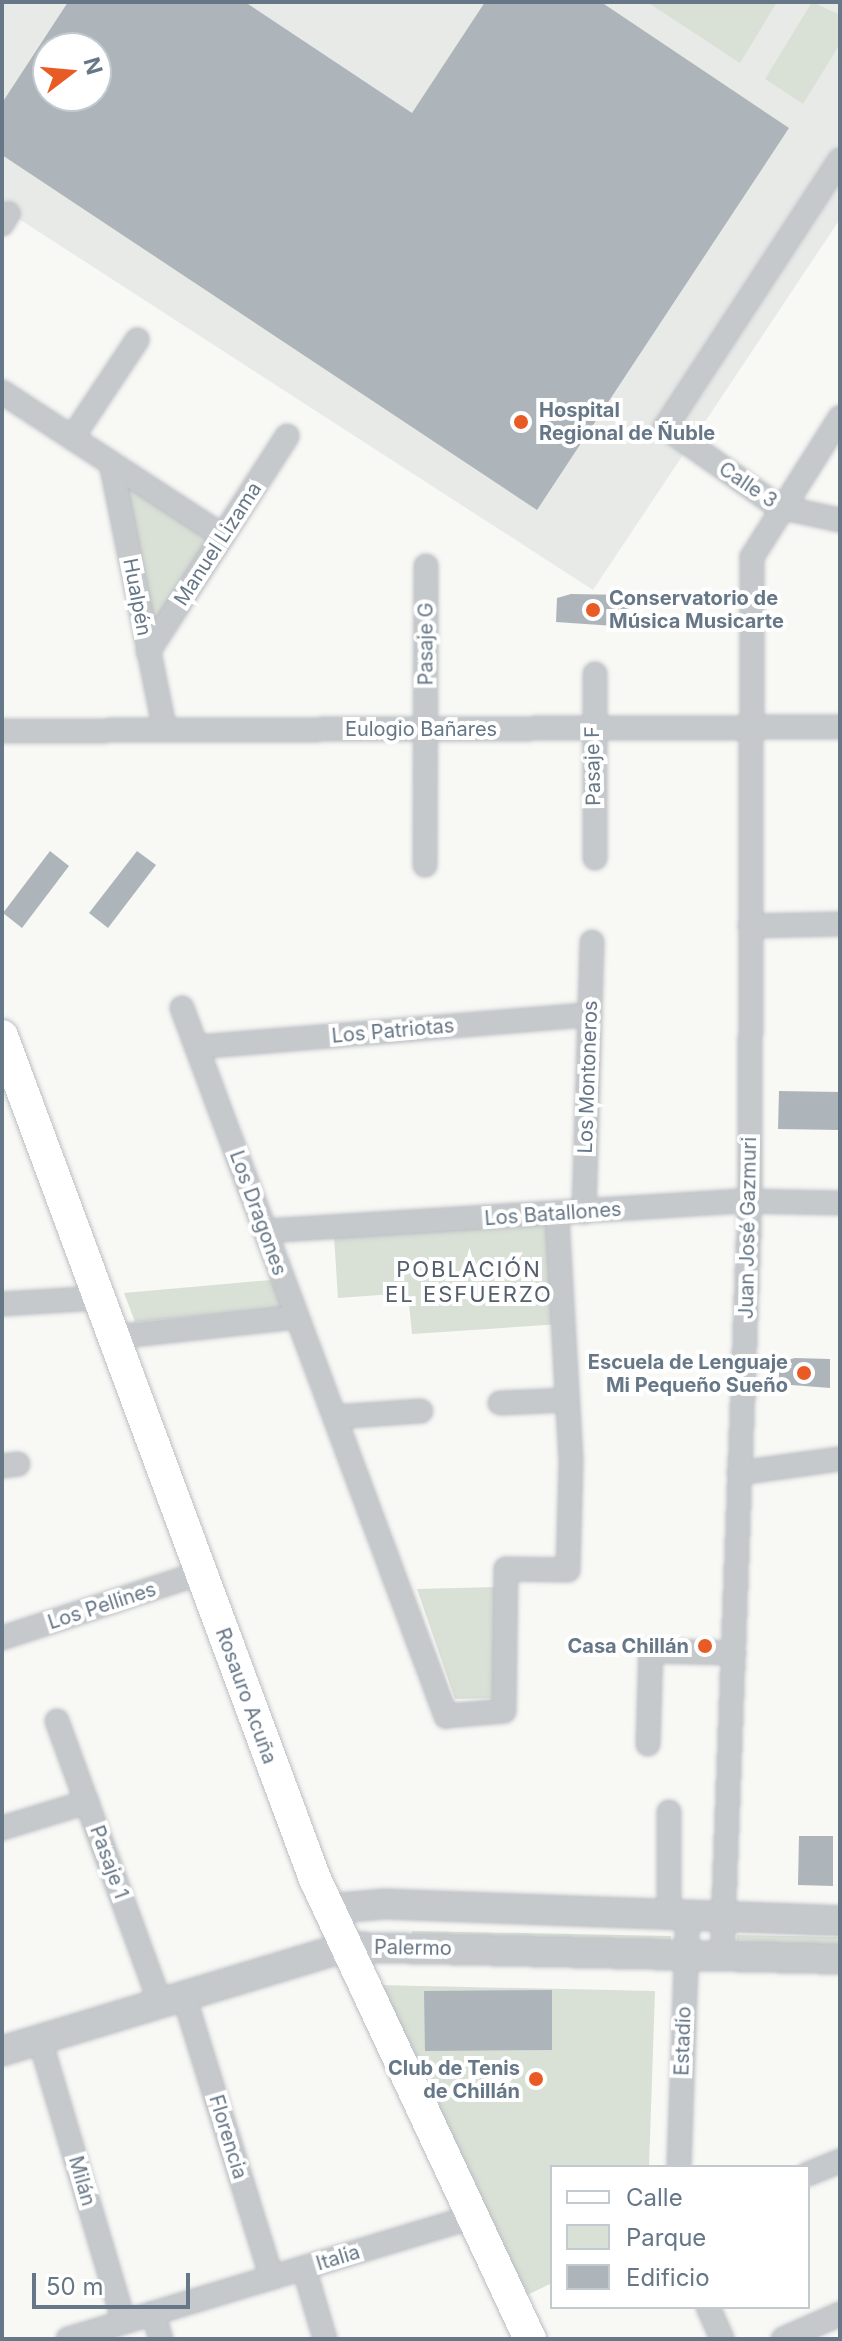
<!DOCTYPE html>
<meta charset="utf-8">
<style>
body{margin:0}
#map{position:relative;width:842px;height:2341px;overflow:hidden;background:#f8f8f5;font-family:Inter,sans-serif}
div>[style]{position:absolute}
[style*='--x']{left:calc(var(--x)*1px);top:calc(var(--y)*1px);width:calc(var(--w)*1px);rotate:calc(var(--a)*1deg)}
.built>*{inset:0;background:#e8eae8}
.green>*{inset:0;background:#d9e0d6}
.building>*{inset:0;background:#adb5bb}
.roads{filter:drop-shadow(0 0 2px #babec3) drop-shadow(0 0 2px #babec3)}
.minor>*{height:22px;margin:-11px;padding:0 11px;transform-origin:11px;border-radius:11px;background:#c5c9cc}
.tertiary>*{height:28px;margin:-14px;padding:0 14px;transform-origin:14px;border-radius:14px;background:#c5c9cc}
.secondary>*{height:32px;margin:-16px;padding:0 16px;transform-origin:16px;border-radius:16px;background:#fff}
.dots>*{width:22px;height:22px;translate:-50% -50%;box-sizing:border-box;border:4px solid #fff;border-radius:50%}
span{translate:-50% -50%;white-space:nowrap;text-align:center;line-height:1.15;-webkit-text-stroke:8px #fff;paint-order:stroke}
.poi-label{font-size:20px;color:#667787;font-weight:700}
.left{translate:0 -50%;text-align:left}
.right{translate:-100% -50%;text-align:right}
.street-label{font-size:20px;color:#667787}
.neighbourhood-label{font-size:22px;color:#54606c;letter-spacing:2px}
.frame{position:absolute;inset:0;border:4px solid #667787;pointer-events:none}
.legend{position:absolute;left:550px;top:2165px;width:260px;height:144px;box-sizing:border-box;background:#fff;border:2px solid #c2c9cf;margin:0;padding:10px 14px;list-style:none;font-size:24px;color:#667787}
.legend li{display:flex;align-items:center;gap:16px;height:40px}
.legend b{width:40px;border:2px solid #c2c9cf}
.north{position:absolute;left:32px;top:32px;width:80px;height:80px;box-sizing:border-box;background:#fff;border:2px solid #c2c9cf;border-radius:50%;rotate:74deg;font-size:22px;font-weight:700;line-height:32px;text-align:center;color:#667787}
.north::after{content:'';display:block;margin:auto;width:28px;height:36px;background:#e95b24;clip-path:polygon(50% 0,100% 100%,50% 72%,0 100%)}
.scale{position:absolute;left:32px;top:2273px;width:158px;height:36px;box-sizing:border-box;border:4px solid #667787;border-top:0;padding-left:10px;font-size:24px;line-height:28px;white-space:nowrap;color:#667787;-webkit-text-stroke:6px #fff;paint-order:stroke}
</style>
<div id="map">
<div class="built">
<i style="clip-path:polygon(evenodd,2px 2px,840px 2px,840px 219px,593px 590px,2px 208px,2px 2px,48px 48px,96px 48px,96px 96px,48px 96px,48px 48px)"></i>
</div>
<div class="green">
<i style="clip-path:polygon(647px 2px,777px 2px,740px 63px)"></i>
<i style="clip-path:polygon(812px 2px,840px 15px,840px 44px,803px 104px,765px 79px)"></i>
<i style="clip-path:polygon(122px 478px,212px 536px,150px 633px)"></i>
<i style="clip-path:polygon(553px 1222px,560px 1324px,412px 1334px,408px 1293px,338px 1298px,334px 1236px)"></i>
<i style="clip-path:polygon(271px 1280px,282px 1308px,135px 1322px,124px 1293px)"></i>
<i style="clip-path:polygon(496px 1587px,498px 1698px,455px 1699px,417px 1589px)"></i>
<i style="clip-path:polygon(412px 1931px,671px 1936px,670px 1954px,411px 1949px)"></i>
<i style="clip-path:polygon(737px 1935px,840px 1937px,840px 1956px,736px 1954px)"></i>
<i style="clip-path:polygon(376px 1985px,655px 1991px,649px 2167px,552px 2167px,552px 2283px,523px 2297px)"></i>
</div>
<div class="building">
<i style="clip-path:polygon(evenodd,68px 2px,245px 2px,412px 113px,485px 2px,601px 2px,789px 128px,537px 510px,2px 155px,2px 103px,68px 2px,48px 48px,96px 48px,96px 96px,48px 96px,48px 48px)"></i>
<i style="clip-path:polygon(571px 594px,629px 595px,629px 627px,556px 622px,557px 598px)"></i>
<i style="clip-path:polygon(50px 851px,69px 866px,22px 928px,3px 913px)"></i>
<i style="clip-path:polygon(137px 851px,156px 865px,108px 928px,89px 913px)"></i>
<i style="clip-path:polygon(779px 1091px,840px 1092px,840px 1130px,778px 1129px)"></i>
<i style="clip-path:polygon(795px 1358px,830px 1359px,830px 1388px,779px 1384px,779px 1362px)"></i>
<i style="clip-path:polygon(799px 1836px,833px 1836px,833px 1886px,798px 1885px)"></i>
<i style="clip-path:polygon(552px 1990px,552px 2050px,425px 2051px,424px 1991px)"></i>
</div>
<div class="roads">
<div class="minor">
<i style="--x:840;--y:160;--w:319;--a:123.2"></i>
<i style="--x:665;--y:427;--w:139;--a:35.1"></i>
<i style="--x:779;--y:507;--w:62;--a:12"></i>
<i style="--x:2;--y:224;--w:12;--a:-59"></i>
<i style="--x:2;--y:392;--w:264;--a:33.1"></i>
<i style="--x:72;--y:438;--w:118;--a:-56.4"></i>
<i style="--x:111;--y:463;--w:272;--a:78.6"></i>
<i style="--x:148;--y:652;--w:257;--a:-57.2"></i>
<i style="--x:595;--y:674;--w:184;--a:90"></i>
<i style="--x:2;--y:731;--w:838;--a:-0.27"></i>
<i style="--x:425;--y:865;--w:299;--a:-89.8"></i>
<i style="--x:750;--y:926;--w:90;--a:-1.3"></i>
<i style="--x:182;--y:1008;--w:756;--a:69.55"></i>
<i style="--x:446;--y:1716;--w:58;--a:-4.9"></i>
<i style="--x:504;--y:1711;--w:142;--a:-89.2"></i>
<i style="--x:506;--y:1569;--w:62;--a:0.9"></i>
<i style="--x:568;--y:1570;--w:110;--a:-88.4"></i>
<i style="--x:571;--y:1460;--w:246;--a:-93.3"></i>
<i style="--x:197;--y:1047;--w:394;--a:-4.7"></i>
<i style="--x:584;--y:1212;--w:270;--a:-88.3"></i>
<i style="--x:265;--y:1231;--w:473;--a:-3.6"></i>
<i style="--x:737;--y:1201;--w:103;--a:1.1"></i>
<i style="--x:2;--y:1304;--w:97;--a:-3.5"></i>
<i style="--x:114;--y:1337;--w:184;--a:-6.2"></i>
<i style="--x:500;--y:1403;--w:67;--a:-2.6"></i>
<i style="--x:335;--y:1417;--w:86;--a:-4"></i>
<i style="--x:2;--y:1466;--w:16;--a:-7"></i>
<i style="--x:739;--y:1473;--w:102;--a:-7.9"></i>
<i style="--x:2;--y:1638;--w:209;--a:-18.1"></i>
<i style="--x:57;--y:1721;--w:300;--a:69.9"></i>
<i style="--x:648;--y:1744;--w:93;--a:-88.2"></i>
<i style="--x:651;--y:1651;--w:83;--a:1.4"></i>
<i style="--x:669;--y:1812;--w:102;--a:90"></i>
<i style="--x:2;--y:1828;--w:89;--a:-17"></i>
<i style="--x:722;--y:1956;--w:756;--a:-87.88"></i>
<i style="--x:750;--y:1201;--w:644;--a:-89.82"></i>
<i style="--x:752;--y:557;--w:165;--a:-57.7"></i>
<i style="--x:184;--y:1996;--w:295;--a:72.7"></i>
<i style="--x:40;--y:2040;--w:294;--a:73.4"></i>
<i style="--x:679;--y:2167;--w:252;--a:-88"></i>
<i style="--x:808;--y:2174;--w:35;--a:-22"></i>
<i style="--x:304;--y:2268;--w:74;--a:73.5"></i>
<i style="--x:708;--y:2307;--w:35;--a:66"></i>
<i style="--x:153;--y:2313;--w:27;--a:73"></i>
<i style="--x:68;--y:2339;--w:420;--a:-16.8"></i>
<i style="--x:783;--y:2339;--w:62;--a:-23.7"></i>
</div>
<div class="tertiary">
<i style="--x:328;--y:1909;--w:56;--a:-5.1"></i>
<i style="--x:384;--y:1904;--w:456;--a:2.1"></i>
<i style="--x:2;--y:2051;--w:360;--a:-16.8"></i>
<i style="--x:347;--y:1947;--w:493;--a:1.4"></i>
</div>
<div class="secondary">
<i style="--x:2;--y:1036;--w:899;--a:69.63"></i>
<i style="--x:315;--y:1879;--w:508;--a:64.95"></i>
</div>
</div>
<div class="dots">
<i style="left:521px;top:422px;background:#e95b24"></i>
<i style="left:593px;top:610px;background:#e95b24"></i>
<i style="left:804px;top:1373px;background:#e95b24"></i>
<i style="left:705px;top:1646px;background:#e95b24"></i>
<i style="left:536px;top:2079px;background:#e95b24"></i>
</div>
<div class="poi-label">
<span class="left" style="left:539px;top:422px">Hospital<br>Regional de Ñuble</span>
<span class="left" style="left:609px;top:610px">Conservatorio de<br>Música Musicarte</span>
<span class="right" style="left:788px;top:1374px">Escuela de Lenguaje<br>Mi Pequeño Sueño</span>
<span class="right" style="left:689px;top:1646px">Casa Chillán</span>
<span class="right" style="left:520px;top:2080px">Club de Tenis<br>de Chillán</span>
</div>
<div class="street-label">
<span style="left:748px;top:485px;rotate:34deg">Calle 3</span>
<span style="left:218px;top:544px;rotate:-57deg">Manuel Lizama</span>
<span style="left:137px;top:597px;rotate:79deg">Hualpén</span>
<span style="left:426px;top:644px;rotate:-90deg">Pasaje G</span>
<span style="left:421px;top:729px">Eulogio Bañares</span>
<span style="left:593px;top:766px;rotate:-91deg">Pasaje F</span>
<span style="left:393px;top:1031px;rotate:-5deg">Los Patriotas</span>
<span style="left:588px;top:1077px;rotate:-88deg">Los Montoneros</span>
<span style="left:258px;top:1213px;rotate:70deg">Los Dragones</span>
<span style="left:553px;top:1214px;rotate:-4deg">Los Batallones</span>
<span style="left:748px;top:1228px;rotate:-89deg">Juan José Gazmuri</span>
<span style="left:102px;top:1606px;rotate:-18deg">Los Pellines</span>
<span style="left:246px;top:1696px;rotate:70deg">Rosauro Acuña</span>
<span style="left:109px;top:1862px;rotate:70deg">Pasaje 1</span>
<span style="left:413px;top:1948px;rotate:1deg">Palermo</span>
<span style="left:683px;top:2041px;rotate:-88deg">Estadio</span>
<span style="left:228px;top:2137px;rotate:73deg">Florencia</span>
<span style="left:82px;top:2181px;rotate:74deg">Milán</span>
<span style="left:338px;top:2258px;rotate:-17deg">Italia</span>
</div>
<div class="neighbourhood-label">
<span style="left:469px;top:1282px">POBLACIÓN<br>EL ESFUERZO</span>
</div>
<div class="frame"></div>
<ul class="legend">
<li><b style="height:10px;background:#fff"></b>Calle</li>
<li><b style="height:22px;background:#d9e0d6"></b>Parque</li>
<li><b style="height:22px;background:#adb5bb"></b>Edificio</li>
</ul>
<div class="north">N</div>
<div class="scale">50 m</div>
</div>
